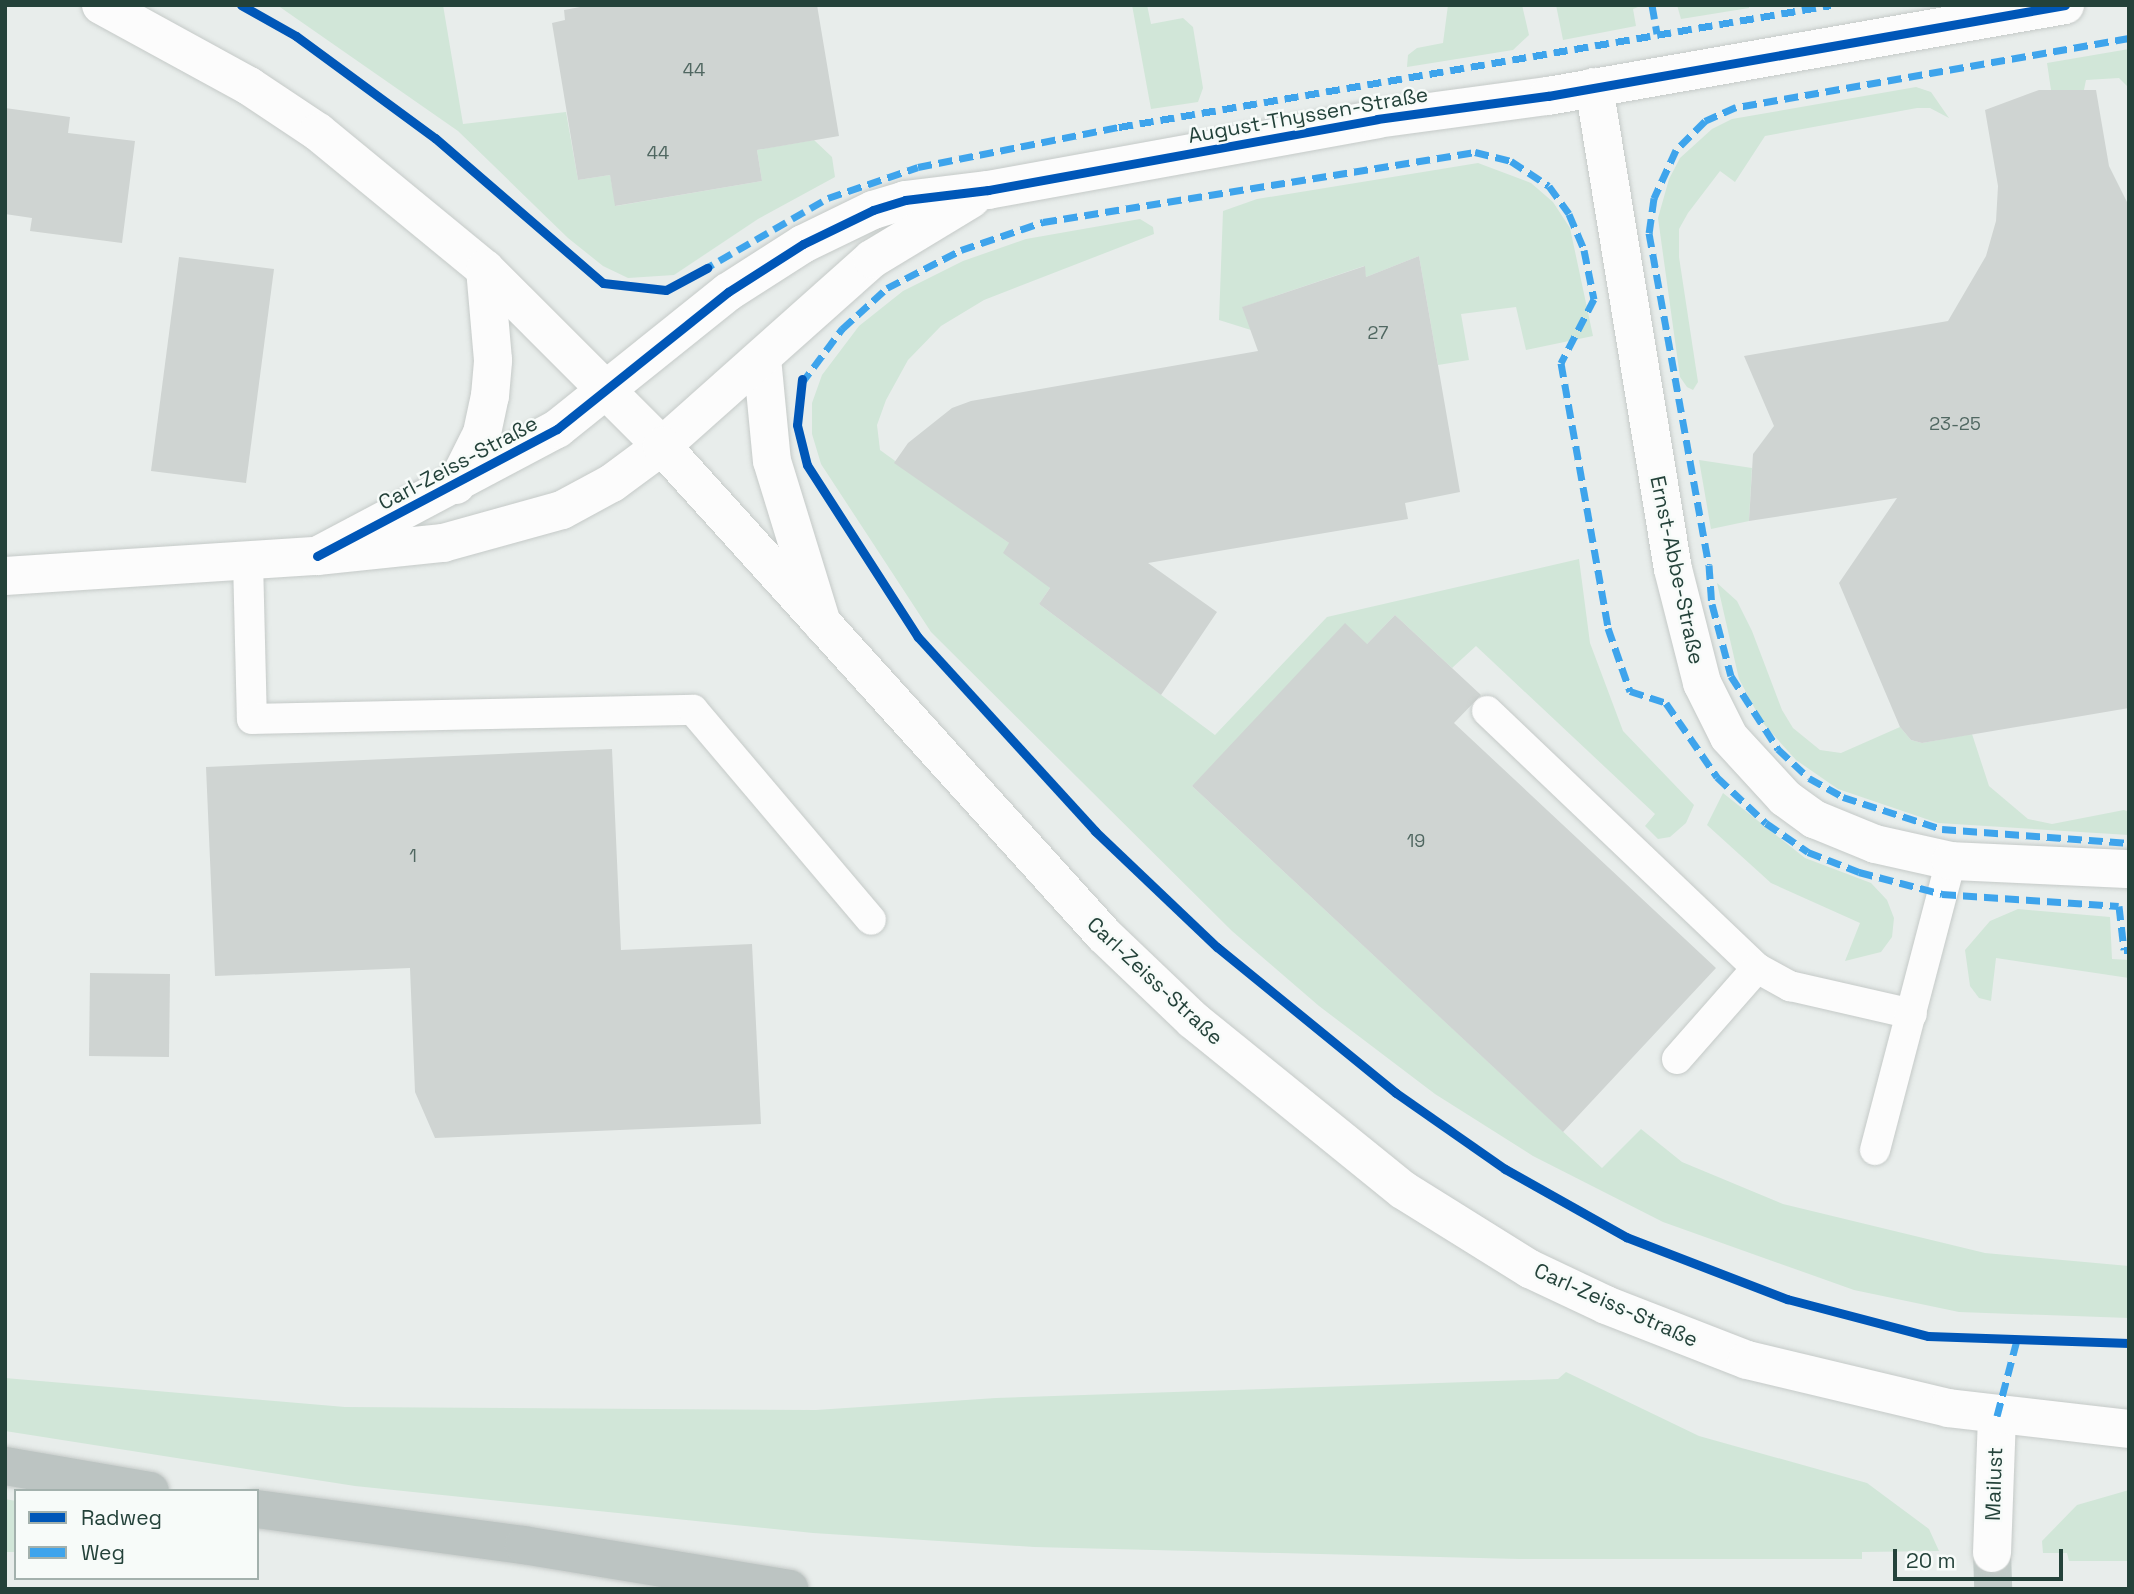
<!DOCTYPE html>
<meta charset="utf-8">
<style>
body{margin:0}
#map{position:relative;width:2134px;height:1594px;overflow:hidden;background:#e8edeb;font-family:"Space Grotesk",sans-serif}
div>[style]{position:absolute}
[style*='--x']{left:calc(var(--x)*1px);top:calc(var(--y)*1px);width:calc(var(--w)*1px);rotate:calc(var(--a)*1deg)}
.green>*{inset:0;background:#d1e6d8}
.building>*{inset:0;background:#cfd4d2}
.tertiary-tunnel>*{height:38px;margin-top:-19px;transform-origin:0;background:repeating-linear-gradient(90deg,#c1cbc8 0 38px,transparent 0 57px)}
.roads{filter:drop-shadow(0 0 2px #c5cac8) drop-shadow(0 0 2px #c5cac8)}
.service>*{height:30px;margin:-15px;padding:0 15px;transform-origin:15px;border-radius:15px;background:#fcfcfc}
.minor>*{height:38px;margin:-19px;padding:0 19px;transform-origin:19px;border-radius:19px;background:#fcfcfc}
.tertiary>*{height:38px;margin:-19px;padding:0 19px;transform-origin:19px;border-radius:19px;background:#fcfcfc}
.secondary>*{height:38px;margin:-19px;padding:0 19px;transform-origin:19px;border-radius:19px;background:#fcfcfc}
.motorway>*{height:38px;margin:-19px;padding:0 19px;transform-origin:19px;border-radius:19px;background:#bcc4c2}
.quiet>*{height:7px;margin-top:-3.5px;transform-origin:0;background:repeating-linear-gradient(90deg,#3ea4ec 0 14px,transparent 0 21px)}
.cycleway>*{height:9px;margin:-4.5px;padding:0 4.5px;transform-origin:4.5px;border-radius:4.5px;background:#0057b8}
span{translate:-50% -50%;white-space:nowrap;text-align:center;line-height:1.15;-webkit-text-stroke:5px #f7fbf9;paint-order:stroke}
.number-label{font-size:18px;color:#506761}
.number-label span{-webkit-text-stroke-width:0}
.street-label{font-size:21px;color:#24423a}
.frame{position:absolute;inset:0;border:7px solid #24423a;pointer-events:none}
.legend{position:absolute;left:14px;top:1489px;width:245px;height:91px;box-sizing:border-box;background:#f7fbf9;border:2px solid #a3b1ad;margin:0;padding:9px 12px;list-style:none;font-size:21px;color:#24423a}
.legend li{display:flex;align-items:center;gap:14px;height:35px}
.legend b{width:35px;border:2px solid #a3b1ad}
.scale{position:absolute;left:1893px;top:1549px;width:170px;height:32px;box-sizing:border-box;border:4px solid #24423a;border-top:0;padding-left:9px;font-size:21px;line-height:24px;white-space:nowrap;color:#24423a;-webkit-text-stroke:5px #f7fbf9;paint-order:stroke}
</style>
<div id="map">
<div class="green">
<i style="clip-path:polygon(277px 5px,443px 5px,463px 124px,566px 112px,578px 180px,610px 175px,616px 206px,762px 181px,757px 150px,814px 140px,832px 157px,835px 177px,758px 219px,674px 275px,628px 278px,603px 266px,568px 238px,458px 131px)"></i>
<i style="clip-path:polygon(1132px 5px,1147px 5px,1151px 24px,1183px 18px,1193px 27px,1203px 88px,1198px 102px,1151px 109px)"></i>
<i style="clip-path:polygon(1448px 5px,1522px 5px,1529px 35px,1513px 50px,1407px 67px,1408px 55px,1417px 48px,1443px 43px)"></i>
<i style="clip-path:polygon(1556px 5px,1643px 5px,1633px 9px,1636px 26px,1563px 40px)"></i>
<i style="clip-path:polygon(1677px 5px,1749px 5px,1749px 8px,1681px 19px)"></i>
<i style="clip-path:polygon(2129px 49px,2129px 88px,2119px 78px,2086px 80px,2084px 90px,2051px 90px,2047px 63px)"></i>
<i style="clip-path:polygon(1916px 87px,1931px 92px,1949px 118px,1930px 108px,1917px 108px,1765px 136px,1735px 182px,1720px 171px,1688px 213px,1679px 229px,1679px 257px,1698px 382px,1693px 390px,1687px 387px,1680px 377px,1658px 218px,1669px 179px,1680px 158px,1712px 129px,1732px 119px)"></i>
<i style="clip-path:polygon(1478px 163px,1531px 183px,1553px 202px,1570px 228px,1593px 336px,1526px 350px,1516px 307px,1461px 314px,1469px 360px,1438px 365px,1419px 256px,1366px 277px,1364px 266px,1243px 307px,1251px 330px,1219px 320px,1223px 211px,1257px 199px)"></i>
<i style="clip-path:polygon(1140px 219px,1153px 227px,1154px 234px,984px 300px,941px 326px,908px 360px,886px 400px,877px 425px,880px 450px,1009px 543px,1050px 588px,1039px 604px,1215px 735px,1327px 617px,1579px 559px,1590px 643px,1623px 731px,1694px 805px,1686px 823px,1670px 837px,1658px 839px,1645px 826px,1655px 814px,1476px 646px,1452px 668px,1395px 615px,1367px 644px,1192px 786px,1602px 1168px,1641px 1129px,1682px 1162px,1783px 1204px,1985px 1253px,2129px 1266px,2129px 1318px,1959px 1312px,1854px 1290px,1663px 1222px,1533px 1156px,1435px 1094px,1319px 1006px,1232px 931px,931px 632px,821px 464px,812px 434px,812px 403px,822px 375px,859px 326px,903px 291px,963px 261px,1026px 239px)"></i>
<i style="clip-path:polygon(1699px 460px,1752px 468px,1749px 521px,1711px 529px)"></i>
<i style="clip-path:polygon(1717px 583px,1737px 601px,1752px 631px,1782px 710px,1793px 728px,1820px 750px,1841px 753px,1900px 727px,1911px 740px,1922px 743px,1972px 734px,1989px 786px,2028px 819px,2052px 824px,2124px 810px,2129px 812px,2129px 835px,1938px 823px,1838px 789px,1796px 760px,1762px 722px,1739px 679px)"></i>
<i style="clip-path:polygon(1723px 793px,1805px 858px,1871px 883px,1887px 900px,1894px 918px,1892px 937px,1881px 952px,1845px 961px,1860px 923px,1771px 883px,1707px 825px)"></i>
<i style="clip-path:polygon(2018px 909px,2110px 917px,2112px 959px,2129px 960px,2129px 978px,1996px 958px,1991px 1001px,1979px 998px,1970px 986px,1965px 950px,1990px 921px)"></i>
<i style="clip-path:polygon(1566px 1372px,1699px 1436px,1867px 1483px,1929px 1529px,1939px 1551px,1862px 1552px,1862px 1559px,1519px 1559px,1034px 1547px,813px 1533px,355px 1486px,5px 1431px,5px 1378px,345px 1407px,816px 1410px,996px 1398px,1558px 1379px)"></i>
<i style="clip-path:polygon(2129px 1490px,2129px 1561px,2069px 1561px,2067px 1553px,2043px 1553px,2042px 1541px,2077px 1505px)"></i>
<i style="clip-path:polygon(5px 1499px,16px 1501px,16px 1552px,5px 1552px)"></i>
</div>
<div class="building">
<i style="clip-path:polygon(591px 5px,817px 5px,839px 136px,757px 150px,762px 181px,615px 206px,610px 175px,578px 180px,552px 23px,565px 20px,564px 10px)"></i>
<i style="clip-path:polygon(2039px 90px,2096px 90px,2109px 166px,2129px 206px,2129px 708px,1922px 743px,1911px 740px,1900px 727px,1839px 583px,1897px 498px,1749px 521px,1753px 454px,1774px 426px,1744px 356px,1948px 321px,1986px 256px,1996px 221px,1998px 186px,1985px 110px)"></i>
<i style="clip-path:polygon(5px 108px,70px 117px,68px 133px,135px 141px,122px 243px,30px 231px,32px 218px,5px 214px)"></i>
<i style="clip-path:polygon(1419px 256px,1460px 492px,1405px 503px,1408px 519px,1148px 563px,1217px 612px,1161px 695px,1039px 604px,1050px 588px,1003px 553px,1009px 543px,894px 463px,908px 443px,952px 408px,971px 401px,1258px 351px,1242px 307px,1365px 266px,1366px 277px)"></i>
<i style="clip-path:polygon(179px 257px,274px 269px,246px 483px,151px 471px)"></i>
<i style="clip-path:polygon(1395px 615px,1481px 695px,1454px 723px,1716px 968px,1563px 1132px,1192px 786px,1345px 623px,1367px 644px)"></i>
<i style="clip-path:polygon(612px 749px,621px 950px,752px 944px,761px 1124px,435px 1138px,415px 1092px,410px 968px,215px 976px,206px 767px)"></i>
<i style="clip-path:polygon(90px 973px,170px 974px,169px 1057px,89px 1056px)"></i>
</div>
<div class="tertiary-tunnel">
<i style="--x:1992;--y:1553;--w:36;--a:88"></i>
</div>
<div class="roads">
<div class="service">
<i style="--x:248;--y:560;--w:159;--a:88.6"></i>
<i style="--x:252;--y:719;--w:441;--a:-1.2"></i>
<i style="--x:693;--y:710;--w:275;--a:49.7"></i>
<i style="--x:1487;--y:711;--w:373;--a:43.6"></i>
<i style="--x:1677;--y:1059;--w:121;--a:-48.7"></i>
<i style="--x:1757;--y:968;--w:38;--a:29"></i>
<i style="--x:1790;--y:986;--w:125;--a:12.9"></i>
<i style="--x:1875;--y:1150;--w:299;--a:-75.3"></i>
</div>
<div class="minor">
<i style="--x:1594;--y:87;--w:488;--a:80.7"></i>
<i style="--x:1673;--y:569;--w:118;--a:75.7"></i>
<i style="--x:1702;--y:683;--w:60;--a:63.4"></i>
<i style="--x:1729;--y:737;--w:83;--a:47.4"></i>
<i style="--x:1785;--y:798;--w:36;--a:36"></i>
<i style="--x:1814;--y:819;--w:66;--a:22.3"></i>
<i style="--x:1875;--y:844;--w:78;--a:12.6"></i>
<i style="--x:1951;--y:861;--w:178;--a:2.6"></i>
<i style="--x:762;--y:358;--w:103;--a:84.5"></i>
<i style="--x:772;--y:461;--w:170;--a:72.9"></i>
<i style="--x:456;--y:485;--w:58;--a:-63.4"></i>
<i style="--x:482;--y:433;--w:38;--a:-78"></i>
<i style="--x:490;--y:396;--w:36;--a:-85"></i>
<i style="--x:493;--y:360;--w:91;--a:-95"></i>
<i style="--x:317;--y:556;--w:272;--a:-27.9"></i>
<i style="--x:557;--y:429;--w:219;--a:-38.7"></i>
<i style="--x:728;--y:292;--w:89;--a:-32.6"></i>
<i style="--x:803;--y:244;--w:78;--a:-25.9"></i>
<i style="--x:873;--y:210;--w:34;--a:-17"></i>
<i style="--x:905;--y:200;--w:84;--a:-6.9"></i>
<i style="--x:988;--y:190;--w:395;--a:-10.3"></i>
<i style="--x:1377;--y:119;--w:173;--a:-7.7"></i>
<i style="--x:1548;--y:96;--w:525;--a:-9.98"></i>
<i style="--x:5;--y:576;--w:313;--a:-3.7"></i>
<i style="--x:317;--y:556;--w:127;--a:-5.9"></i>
<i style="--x:443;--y:543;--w:123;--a:-15.5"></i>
<i style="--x:562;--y:510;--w:57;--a:-28.4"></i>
<i style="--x:612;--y:483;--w:62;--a:-36.5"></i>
<i style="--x:662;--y:446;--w:281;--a:-41.7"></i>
<i style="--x:872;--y:259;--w:116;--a:-31.2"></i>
</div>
<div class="tertiary">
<i style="--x:1992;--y:1553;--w:137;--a:-87.9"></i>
</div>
<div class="secondary">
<i style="--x:101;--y:5;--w:169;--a:28.7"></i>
<i style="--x:249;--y:86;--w:83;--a:33.7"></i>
<i style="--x:318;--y:132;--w:216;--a:39.4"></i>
<i style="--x:485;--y:269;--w:250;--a:45"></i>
<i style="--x:662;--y:446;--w:659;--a:47.89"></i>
<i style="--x:1104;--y:935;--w:123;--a:43.7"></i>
<i style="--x:1193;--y:1020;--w:270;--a:39"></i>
<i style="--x:1403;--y:1190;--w:150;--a:31.9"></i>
<i style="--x:1530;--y:1269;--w:84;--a:25.3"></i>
<i style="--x:1606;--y:1305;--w:151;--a:21.3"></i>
<i style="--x:1747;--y:1360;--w:207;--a:13.4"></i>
<i style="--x:1948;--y:1408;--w:182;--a:6.6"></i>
</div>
<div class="motorway">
<i style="--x:5;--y:1466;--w:147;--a:9.8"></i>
<i style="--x:257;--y:1509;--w:269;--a:7.7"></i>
<i style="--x:524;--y:1545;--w:269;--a:9.4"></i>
</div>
</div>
<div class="quiet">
<i style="--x:1652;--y:5;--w:29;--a:80"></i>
<i style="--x:2129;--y:38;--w:399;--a:170"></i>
<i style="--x:1736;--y:107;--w:34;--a:156"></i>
<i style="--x:1705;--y:121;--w:41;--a:135"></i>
<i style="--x:1676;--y:150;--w:53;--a:114.6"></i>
<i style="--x:1654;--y:198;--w:35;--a:98"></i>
<i style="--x:1649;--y:233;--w:337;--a:79.8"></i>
<i style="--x:1709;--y:565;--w:39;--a:86"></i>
<i style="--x:1712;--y:604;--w:74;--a:75.2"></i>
<i style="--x:1731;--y:676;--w:87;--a:57.2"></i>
<i style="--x:1778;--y:749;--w:42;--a:43.1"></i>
<i style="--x:1809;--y:778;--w:39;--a:29"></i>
<i style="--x:1843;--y:797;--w:104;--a:17.9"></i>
<i style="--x:1942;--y:829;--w:188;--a:4.3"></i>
<i style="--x:701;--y:271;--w:146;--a:-29.9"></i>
<i style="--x:828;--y:198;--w:95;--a:-19"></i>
<i style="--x:918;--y:167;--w:205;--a:-11.3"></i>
<i style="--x:1119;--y:127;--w:722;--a:-9.72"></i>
<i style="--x:801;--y:384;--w:69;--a:-53.3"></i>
<i style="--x:842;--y:329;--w:61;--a:-42.3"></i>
<i style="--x:887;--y:288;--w:83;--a:-27.2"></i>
<i style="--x:961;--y:250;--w:87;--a:-18.9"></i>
<i style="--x:1043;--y:222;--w:438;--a:-9.2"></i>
<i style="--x:1475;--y:152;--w:37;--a:14"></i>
<i style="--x:1511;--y:161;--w:45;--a:33.3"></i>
<i style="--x:1549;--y:186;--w:34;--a:54"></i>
<i style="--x:1569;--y:214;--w:39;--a:67"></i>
<i style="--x:1584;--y:250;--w:50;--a:78.5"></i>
<i style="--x:1594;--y:299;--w:72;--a:117.3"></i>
<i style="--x:1561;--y:363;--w:269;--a:79.9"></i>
<i style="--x:1608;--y:628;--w:67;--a:70.8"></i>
<i style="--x:1630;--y:691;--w:38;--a:18"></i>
<i style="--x:1666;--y:703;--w:90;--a:55.4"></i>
<i style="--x:1717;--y:777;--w:67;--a:43.2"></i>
<i style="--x:1766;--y:823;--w:51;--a:34.6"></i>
<i style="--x:1808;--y:852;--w:55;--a:21.4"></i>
<i style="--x:1859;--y:872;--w:86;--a:14.8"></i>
<i style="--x:1942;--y:894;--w:177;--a:3.9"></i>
<i style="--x:2119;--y:906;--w:44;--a:83.5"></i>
<i style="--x:2124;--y:950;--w:5;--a:0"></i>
<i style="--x:1997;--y:1416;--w:79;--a:-75.3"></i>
</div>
<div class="cycleway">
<i style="--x:241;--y:5;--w:63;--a:29.4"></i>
<i style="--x:296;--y:36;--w:172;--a:36.3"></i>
<i style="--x:435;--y:138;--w:222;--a:40.8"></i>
<i style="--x:603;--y:283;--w:63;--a:6.3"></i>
<i style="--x:666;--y:290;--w:47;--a:-28.2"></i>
<i style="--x:802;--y:379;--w:46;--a:96.2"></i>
<i style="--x:797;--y:425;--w:41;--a:76"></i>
<i style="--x:807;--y:465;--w:205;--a:57.2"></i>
<i style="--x:918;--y:637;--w:263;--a:47.6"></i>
<i style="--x:1095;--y:831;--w:168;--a:43.6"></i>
<i style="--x:1217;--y:947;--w:231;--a:39.2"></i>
<i style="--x:1396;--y:1093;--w:133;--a:34.9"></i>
<i style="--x:1505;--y:1169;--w:139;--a:29.3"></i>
<i style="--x:1626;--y:1237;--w:173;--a:21.1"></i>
<i style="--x:1787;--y:1299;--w:146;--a:14.7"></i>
<i style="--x:1928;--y:1336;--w:201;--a:2"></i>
<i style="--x:317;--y:556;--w:272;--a:-27.9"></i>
<i style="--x:557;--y:429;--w:219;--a:-38.7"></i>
<i style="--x:728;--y:292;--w:89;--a:-32.6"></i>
<i style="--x:803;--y:244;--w:78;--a:-25.9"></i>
<i style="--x:873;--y:210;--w:34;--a:-17"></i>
<i style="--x:905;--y:200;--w:84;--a:-6.9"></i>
<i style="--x:988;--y:190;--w:395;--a:-10.3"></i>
<i style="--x:1377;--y:119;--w:173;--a:-7.7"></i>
<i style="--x:1548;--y:96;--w:525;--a:-9.98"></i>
</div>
<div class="number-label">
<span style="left:694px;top:70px">44</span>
<span style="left:658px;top:153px">44</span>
<span style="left:1378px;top:333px">27</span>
<span style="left:1955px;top:424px">23-25</span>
<span style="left:1416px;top:841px">19</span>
<span style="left:413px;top:856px">1</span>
</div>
<div class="street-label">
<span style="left:1308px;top:115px;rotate:-10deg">August-Thyssen-Straße</span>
<span style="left:458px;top:463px;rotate:-28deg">Carl-Zeiss-Straße</span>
<span style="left:1677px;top:570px;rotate:78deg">Ernst-Abbe-Straße</span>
<span style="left:1155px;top:981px;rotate:43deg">Carl-Zeiss-Straße</span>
<span style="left:1616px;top:1305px;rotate:24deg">Carl-Zeiss-Straße</span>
<span style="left:1994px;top:1484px;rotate:-88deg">Mailust</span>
</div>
<div class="frame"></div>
<ul class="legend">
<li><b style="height:9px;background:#0057b8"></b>Radweg</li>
<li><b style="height:9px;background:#3ea4ec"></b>Weg</li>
</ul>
<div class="scale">20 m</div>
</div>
